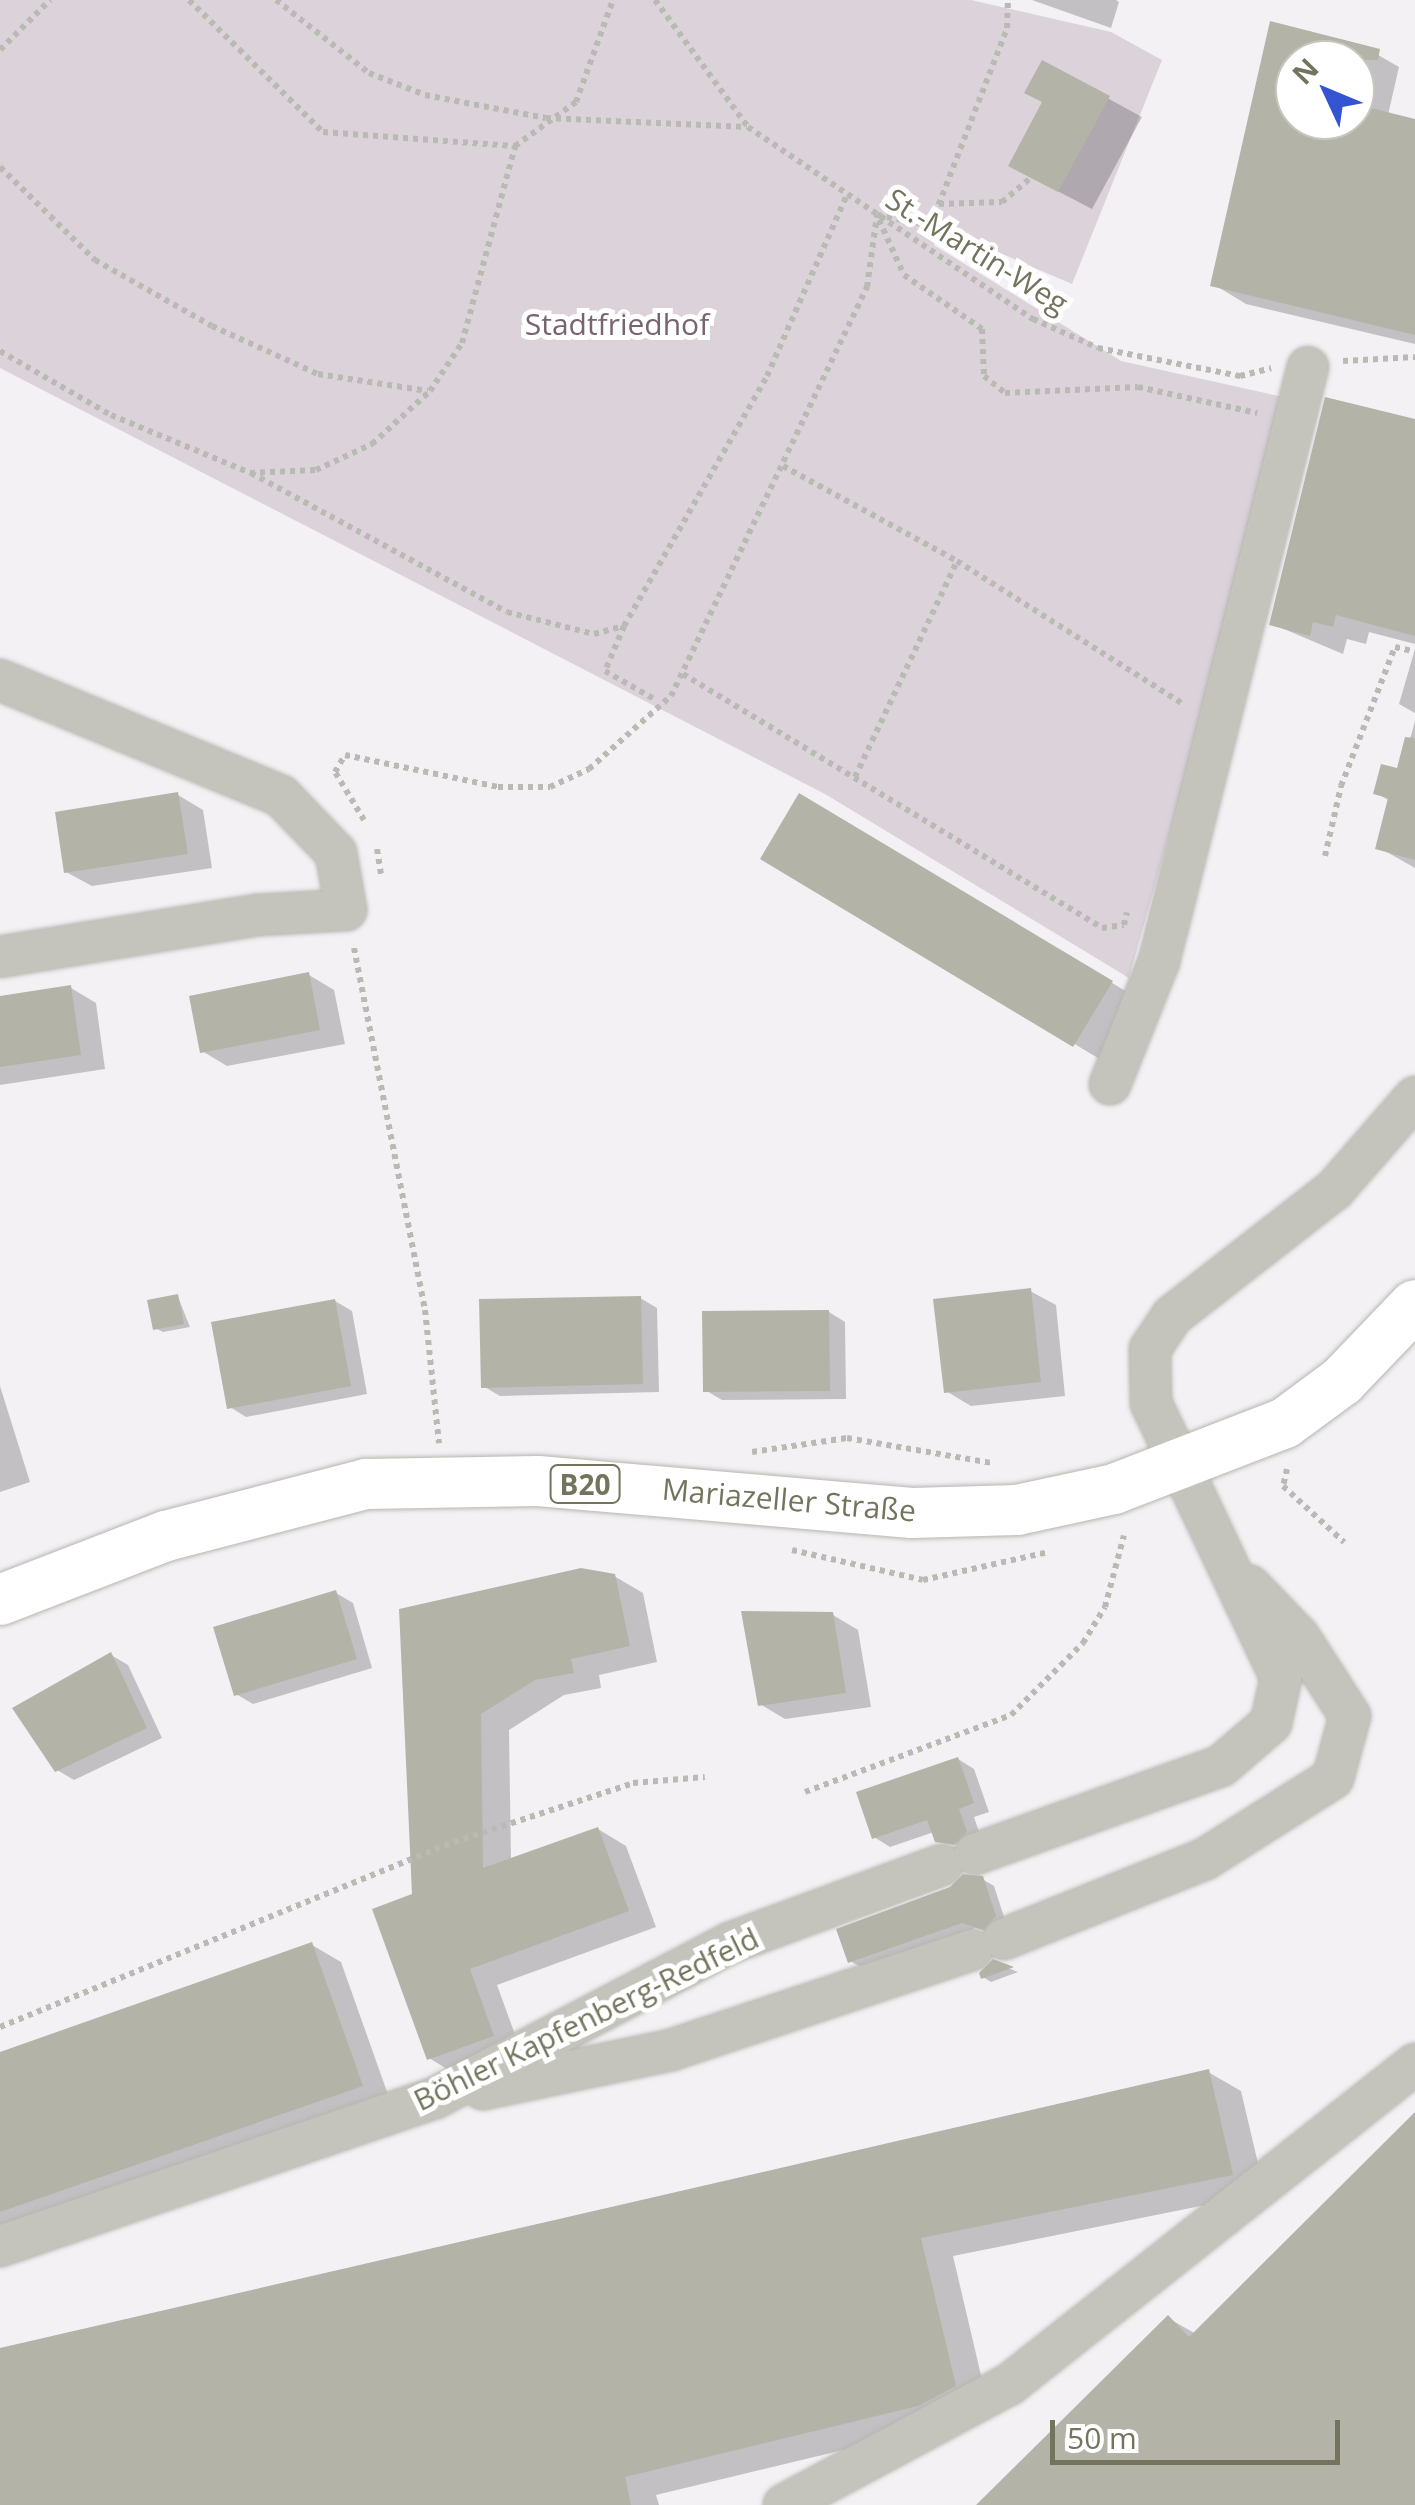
<!DOCTYPE html>
<meta charset="utf-8">
<style>
body{margin:0}
#map{position:relative;width:1415px;height:2505px;overflow:hidden;background:#f3f1f4;font-family:"Open Sans",sans-serif}
div>[style]{position:absolute}
[style*='--x']{left:calc(var(--x)*1px);top:calc(var(--y)*1px);width:calc(var(--w)*1px);rotate:calc(var(--a)*1deg)}
.green>*{inset:0;background:#dbd2da}
.shadow>*{inset:0;background:#0003}
.building>*{inset:0;background:#b4b3a8}
.path>*{height:6px;margin-top:-3px;transform-origin:0;background:repeating-linear-gradient(90deg,#babab5 0 5px,transparent 0 10px)}
.roads{filter:drop-shadow(0 0 2px #b6b6af) drop-shadow(0 0 2px #b6b6af)}
.minor>*{height:40px;margin:-20px;padding:0 20px;transform-origin:20px;border-radius:20px;background:#c4c4bd}
.major>*{height:50px;margin:-25px;padding:0 25px;transform-origin:25px;border-radius:25px;background:#fff}
span{translate:-50% -50%;white-space:nowrap;text-align:center;line-height:1.15;-webkit-text-stroke:10px #fff;paint-order:stroke}
.shield-label span{padding:2px 8px;background:#fff;border:2px solid;border-radius:8px;-webkit-text-stroke-width:0}
.shield-label{font-size:28px;color:#74745e;font-weight:700}
.street-label{font-size:30px;color:#74745e}
.park-label{font-size:30px;color:#776470}
.north{position:absolute;left:1275px;top:40px;width:100px;height:100px;box-sizing:border-box;background:#fff;border:2px solid #c7c7bf;border-radius:50%;rotate:314deg;font-size:28px;font-weight:700;line-height:40px;text-align:center;color:#74745e}
.north::after{content:'';display:block;margin:auto;width:35px;height:45px;background:#3454d1;clip-path:polygon(50% 0,100% 100%,50% 72%,0 100%)}
.scale{position:absolute;left:1050px;top:2420px;width:290px;height:45px;box-sizing:border-box;border:5px solid #74745e;border-top:0;padding-left:12px;font-size:30px;line-height:35px;white-space:nowrap;color:#74745e;-webkit-text-stroke:8px #fff;paint-order:stroke}
</style>
<div id="map">
<div class="green">
<i style="clip-path:polygon(0 0,971px 0,1111px 32px,1162px 60px,1072px 284px,942px 228px,934px 245px,1121px 361px,1292px 399px,1129px 978px,825px 794px,0 368px)"></i>
</div>
<div class="shadow">
<i style="clip-path:polygon(1032px 0,1116px 0,1119px 2px,1111px 28px)"></i>
<i style="clip-path:polygon(evenodd,1272px 24px,1366px 48px,1399px 67px,1388px 115px,1415px 122px,1415px 344px,1246px 304px,1213px 284px,1272px 24px,1295px 60px,1355px 60px,1355px 120px,1295px 120px,1295px 60px)"></i>
<i style="clip-path:polygon(1043px 63px,1142px 117px,1092px 209px,1044px 184px)"></i>
<i style="clip-path:polygon(1415px 421px,1415px 644px,1369px 632px,1366px 644px,1347px 639px,1343px 654px,1272px 624px)"></i>
<i style="clip-path:polygon(1415px 649px,1415px 713px,1399px 704px)"></i>
<i style="clip-path:polygon(1415px 721px,1415px 868px,1378px 847px,1390px 801px,1376px 793px,1401px 772px)"></i>
<i style="clip-path:polygon(178px 795px,203px 810px,212px 868px,92px 886px,66px 872px)"></i>
<i style="clip-path:polygon(833px 816px,1144px 1002px,1108px 1064px,763px 858px)"></i>
<i style="clip-path:polygon(309px 975px,334px 990px,345px 1044px,227px 1066px,202px 1051px)"></i>
<i style="clip-path:polygon(71px 988px,96px 1003px,105px 1069px,0 1085px,0 998px)"></i>
<i style="clip-path:polygon(1030px 1291px,1056px 1305px,1065px 1396px,971px 1406px,946px 1391px)"></i>
<i style="clip-path:polygon(178px 1297px,190px 1327px,163px 1332px,155px 1328px)"></i>
<i style="clip-path:polygon(640px 1298px,657px 1308px,659px 1392px,500px 1396px,483px 1386px)"></i>
<i style="clip-path:polygon(335px 1301px,352px 1311px,367px 1394px,246px 1417px,230px 1407px)"></i>
<i style="clip-path:polygon(829px 1312px,845px 1322px,846px 1399px,722px 1400px,705px 1390px)"></i>
<i style="clip-path:polygon(0 1386px,30px 1482px,0 1492px)"></i>
<i style="clip-path:polygon(614px 1576px,643px 1593px,657px 1662px,599px 1675px,601px 1688px,564px 1695px,509px 1730px,511px 1861px,598px 1829px,626px 1846px,656px 1927px,497px 1985px,521px 2051px,457px 2075px,429px 2058px,401px 1611px)"></i>
<i style="clip-path:polygon(336px 1593px,353px 1603px,372px 1668px,253px 1704px,236px 1694px)"></i>
<i style="clip-path:polygon(833px 1615px,858px 1630px,871px 1707px,785px 1719px,760px 1704px)"></i>
<i style="clip-path:polygon(111px 1655px,128px 1665px,162px 1738px,74px 1780px,57px 1770px)"></i>
<i style="clip-path:polygon(958px 1759px,974px 1769px,989px 1812px,974px 1817px,982px 1841px,971px 1853px,934px 1832px,890px 1847px,874px 1837px)"></i>
<i style="clip-path:polygon(982px 1879px,994px 1886px,1006px 1923px,995px 1934px,976px 1928px,861px 1967px,850px 1961px,952px 1889px)"></i>
<i style="clip-path:polygon(312px 1945px,341px 1962px,391px 2103px,0 2238px,0 2054px)"></i>
<i style="clip-path:polygon(994px 1962px,1013px 1970px,1018px 1972px,991px 1982px,983px 1977px)"></i>
<i style="clip-path:polygon(1208px 2072px,1241px 2091px,1265px 2193px,953px 2256px,988px 2405px,952px 2424px,656px 2495px,659px 2505px,0 2505px,0 2351px)"></i>
<i style="clip-path:polygon(1415px 2116px,1415px 2505px,980px 2505px,1168px 2318px,1196px 2334px)"></i>
</div>
<div class="building">
<i style="clip-path:polygon(1270px 21px,1380px 49px,1378px 60px,1295px 60px,1295px 120px,1355px 120px,1355px 104px,1415px 119px,1415px 335px,1210px 286px)"></i>
<i style="clip-path:polygon(1042px 60px,1110px 96px,1058px 192px,1008px 166px,1042px 102px,1024px 93px)"></i>
<i style="clip-path:polygon(1325px 397px,1415px 419px,1415px 636px,1336px 615px,1333px 627px,1313px 622px,1310px 636px,1269px 625px)"></i>
<i style="clip-path:polygon(1405px 737px,1415px 738px,1415px 860px,1375px 849px,1388px 798px,1373px 794px,1381px 764px,1397px 768px)"></i>
<i style="clip-path:polygon(178px 792px,188px 854px,64px 873px,55px 812px)"></i>
<i style="clip-path:polygon(799px 793px,1113px 981px,1073px 1047px,760px 859px)"></i>
<i style="clip-path:polygon(309px 972px,320px 1030px,200px 1053px,189px 996px)"></i>
<i style="clip-path:polygon(71px 985px,81px 1055px,0 1067px,0 996px)"></i>
<i style="clip-path:polygon(1031px 1288px,1041px 1382px,944px 1393px,933px 1299px)"></i>
<i style="clip-path:polygon(178px 1294px,184px 1324px,153px 1330px,147px 1300px)"></i>
<i style="clip-path:polygon(641px 1296px,643px 1384px,481px 1388px,479px 1299px)"></i>
<i style="clip-path:polygon(335px 1299px,351px 1386px,227px 1409px,211px 1322px)"></i>
<i style="clip-path:polygon(829px 1310px,830px 1391px,703px 1392px,702px 1311px)"></i>
<i style="clip-path:polygon(581px 1568px,615px 1574px,630px 1646px,571px 1659px,574px 1673px,535px 1680px,481px 1714px,483px 1868px,598px 1827px,629px 1911px,470px 1969px,494px 2036px,427px 2060px,372px 1909px,412px 1894px,399px 1609px)"></i>
<i style="clip-path:polygon(336px 1590px,357px 1659px,234px 1696px,213px 1627px)"></i>
<i style="clip-path:polygon(741px 1611px,833px 1612px,846px 1693px,758px 1706px)"></i>
<i style="clip-path:polygon(111px 1652px,147px 1728px,55px 1772px,12px 1708px)"></i>
<i style="clip-path:polygon(958px 1757px,974px 1803px,959px 1809px,967px 1832px,954px 1845px,935px 1842px,927px 1820px,872px 1839px,856px 1792px)"></i>
<i style="clip-path:polygon(963px 1874px,983px 1876px,996px 1916px,983px 1930px,962px 1923px,848px 1963px,836px 1929px,950px 1887px)"></i>
<i style="clip-path:polygon(312px 1942px,363px 2086px,0 2212px,0 2052px)"></i>
<i style="clip-path:polygon(993px 1959px,1014px 1967px,981px 1979px,979px 1973px)"></i>
<i style="clip-path:polygon(1209px 2069px,1233px 2175px,921px 2238px,956px 2386px,918px 2406px,625px 2477px,631px 2505px,0 2505px,0 2348px)"></i>
<i style="clip-path:polygon(1415px 2112px,1415px 2505px,976px 2505px,1168px 2315px,1189px 2337px)"></i>
</div>
<div class="path">
<i style="--x:189;--y:0;--w:188;--a:44.6"></i>
<i style="--x:323;--y:132;--w:193;--a:4.2"></i>
<i style="--x:276;--y:0;--w:118;--a:38.1"></i>
<i style="--x:369;--y:73;--w:60;--a:21.4"></i>
<i style="--x:425;--y:95;--w:123;--a:10.8"></i>
<i style="--x:546;--y:118;--w:201;--a:2.6"></i>
<i style="--x:655;--y:0;--w:157;--a:53.8"></i>
<i style="--x:748;--y:127;--w:344;--a:34"></i>
<i style="--x:1033;--y:319;--w:71;--a:24"></i>
<i style="--x:1098;--y:348;--w:145;--a:11.2"></i>
<i style="--x:1240;--y:376;--w:32;--a:-14"></i>
<i style="--x:0;--y:50;--w:71;--a:-45"></i>
<i style="--x:0;--y:167;--w:133;--a:44.4"></i>
<i style="--x:95;--y:260;--w:134;--a:29.4"></i>
<i style="--x:212;--y:326;--w:116;--a:24.4"></i>
<i style="--x:318;--y:374;--w:111;--a:8.8"></i>
<i style="--x:939;--y:204;--w:63;--a:-1.8"></i>
<i style="--x:1002;--y:202;--w:38;--a:-40"></i>
<i style="--x:877;--y:215;--w:49;--a:10.6"></i>
<i style="--x:925;--y:224;--w:14;--a:-45"></i>
<i style="--x:935;--y:214;--w:199;--a:-68.8"></i>
<i style="--x:1007;--y:28;--w:28;--a:-88"></i>
<i style="--x:879;--y:220;--w:60;--a:65.6"></i>
<i style="--x:904;--y:275;--w:95;--a:34.7"></i>
<i style="--x:982;--y:329;--w:47;--a:87.6"></i>
<i style="--x:984;--y:376;--w:27;--a:39"></i>
<i style="--x:1005;--y:393;--w:133;--a:-2.6"></i>
<i style="--x:1138;--y:387;--w:122;--a:12.3"></i>
<i style="--x:0;--y:351;--w:128;--a:30"></i>
<i style="--x:111;--y:415;--w:151;--a:22.6"></i>
<i style="--x:250;--y:473;--w:66;--a:-2.6"></i>
<i style="--x:316;--y:470;--w:62;--a:-24.9"></i>
<i style="--x:372;--y:444;--w:79;--a:-42.4"></i>
<i style="--x:430;--y:391;--w:58;--a:-56.3"></i>
<i style="--x:462;--y:343;--w:204;--a:-74.9"></i>
<i style="--x:515;--y:146;--w:75;--a:-35.8"></i>
<i style="--x:576;--y:102;--w:109;--a:-70.1"></i>
<i style="--x:1343;--y:361;--w:72;--a:-3.2"></i>
<i style="--x:783;--y:466;--w:198;--a:28.6"></i>
<i style="--x:957;--y:561;--w:267;--a:32.3"></i>
<i style="--x:251;--y:473;--w:291;--a:28.5"></i>
<i style="--x:507;--y:612;--w:90;--a:14.2"></i>
<i style="--x:594;--y:634;--w:31;--a:-15"></i>
<i style="--x:624;--y:626;--w:288;--a:-60.2"></i>
<i style="--x:767;--y:376;--w:198;--a:-66.2"></i>
<i style="--x:624;--y:626;--w:49;--a:112.9"></i>
<i style="--x:605;--y:671;--w:59;--a:29.6"></i>
<i style="--x:683;--y:674;--w:490;--a:31.2"></i>
<i style="--x:1102;--y:928;--w:22;--a:-8"></i>
<i style="--x:1124;--y:925;--w:13;--a:-77"></i>
<i style="--x:855;--y:777;--w:239;--a:-64.7"></i>
<i style="--x:364;--y:820;--w:56;--a:-121.1"></i>
<i style="--x:335;--y:772;--w:20;--a:-60"></i>
<i style="--x:345;--y:755;--w:156;--a:11.8"></i>
<i style="--x:498;--y:787;--w:52;--a:0"></i>
<i style="--x:550;--y:787;--w:43;--a:-24.8"></i>
<i style="--x:589;--y:769;--w:110;--a:-41.7"></i>
<i style="--x:671;--y:696;--w:454;--a:-64.4"></i>
<i style="--x:867;--y:287;--w:73;--a:-82.1"></i>
<i style="--x:377;--y:849;--w:26;--a:81"></i>
<i style="--x:1325;--y:856;--w:72;--a:-77.1"></i>
<i style="--x:1341;--y:786;--w:149;--a:-68.8"></i>
<i style="--x:1395;--y:647;--w:17;--a:13"></i>
<i style="--x:354;--y:948;--w:369;--a:78.9"></i>
<i style="--x:425;--y:1310;--w:134;--a:84"></i>
<i style="--x:752;--y:1452;--w:96;--a:-8.4"></i>
<i style="--x:847;--y:1438;--w:146;--a:9.8"></i>
<i style="--x:1287;--y:1469;--w:17;--a:103"></i>
<i style="--x:1283;--y:1486;--w:83;--a:42.6"></i>
<i style="--x:792;--y:1550;--w:134;--a:12.9"></i>
<i style="--x:923;--y:1580;--w:128;--a:-12.6"></i>
<i style="--x:805;--y:1792;--w:220;--a:-20.5"></i>
<i style="--x:1011;--y:1715;--w:102;--a:-45"></i>
<i style="--x:1083;--y:1643;--w:42;--a:-58.6"></i>
<i style="--x:1105;--y:1607;--w:74;--a:-75.2"></i>
<i style="--x:0;--y:2027;--w:490;--a:-22.2"></i>
<i style="--x:454;--y:1842;--w:188;--a:-18.2"></i>
<i style="--x:633;--y:1783;--w:72;--a:-4.8"></i>
</div>
<div class="roads">
<div class="minor">
<i style="--x:0;--y:680;--w:304;--a:22.4"></i>
<i style="--x:281;--y:796;--w:79;--a:46"></i>
<i style="--x:336;--y:853;--w:58;--a:80"></i>
<i style="--x:346;--y:910;--w:88;--a:176.7"></i>
<i style="--x:258;--y:915;--w:261;--a:170.8"></i>
<i style="--x:1110;--y:1084;--w:132;--a:-68.3"></i>
<i style="--x:1159;--y:961;--w:612;--a:-75.92"></i>
<i style="--x:975;--y:1854;--w:261;--a:-19.7"></i>
<i style="--x:1221;--y:1766;--w:66;--a:-40.7"></i>
<i style="--x:1271;--y:1723;--w:46;--a:-77.5"></i>
<i style="--x:1281;--y:1678;--w:304;--a:-115.3"></i>
<i style="--x:1151;--y:1403;--w:54;--a:-91.1"></i>
<i style="--x:1150;--y:1349;--w:40;--a:-56"></i>
<i style="--x:1172;--y:1316;--w:205;--a:-37.9"></i>
<i style="--x:1334;--y:1190;--w:123;--a:-48.9"></i>
<i style="--x:1004;--y:1939;--w:216;--a:-21.7"></i>
<i style="--x:1205;--y:1859;--w:151;--a:-32.3"></i>
<i style="--x:1333;--y:1778;--w:64;--a:-74.7"></i>
<i style="--x:1350;--y:1716;--w:94;--a:-122.8"></i>
<i style="--x:1299;--y:1637;--w:71;--a:-133.9"></i>
<i style="--x:483;--y:2089;--w:192;--a:-11.7"></i>
<i style="--x:671;--y:2050;--w:317;--a:-18.4"></i>
<i style="--x:0;--y:2246;--w:459;--a:-18.8"></i>
<i style="--x:435;--y:2098;--w:333;--a:-27.7"></i>
<i style="--x:730;--y:1943;--w:226;--a:-20.2"></i>
<i style="--x:784;--y:2505;--w:256;--a:-28.2"></i>
<i style="--x:1010;--y:2384;--w:516;--a:-38.31"></i>
</div>
<div class="major">
<i style="--x:0;--y:1600;--w:178;--a:-21.1"></i>
<i style="--x:166;--y:1536;--w:207;--a:-14.6"></i>
<i style="--x:366;--y:1484;--w:172;--a:-1"></i>
<i style="--x:538;--y:1481;--w:375;--a:4.9"></i>
<i style="--x:912;--y:1513;--w:105;--a:-1.6"></i>
<i style="--x:1017;--y:1510;--w:99;--a:-12.2"></i>
<i style="--x:1114;--y:1489;--w:183;--a:-21.1"></i>
<i style="--x:1285;--y:1423;--w:71;--a:-36.4"></i>
<i style="--x:1342;--y:1381;--w:105;--a:-46.2"></i>
</div>
</div>
<div class="shield-label">
<span style="left:585px;top:1484px">B20</span>
</div>
<div class="street-label">
<span style="left:977px;top:251px;rotate:32deg">St.-Martin-Weg</span>
<span style="left:789px;top:1500px;rotate:5deg">Mariazeller Straße</span>
<span style="left:586px;top:2019px;rotate:-26deg">Böhler Kapfenberg-Redfeld</span>
</div>
<div class="park-label">
<span style="left:617px;top:324px">Stadtfriedhof</span>
</div>
<div class="north">N</div>
<div class="scale">50 m</div>
</div>
